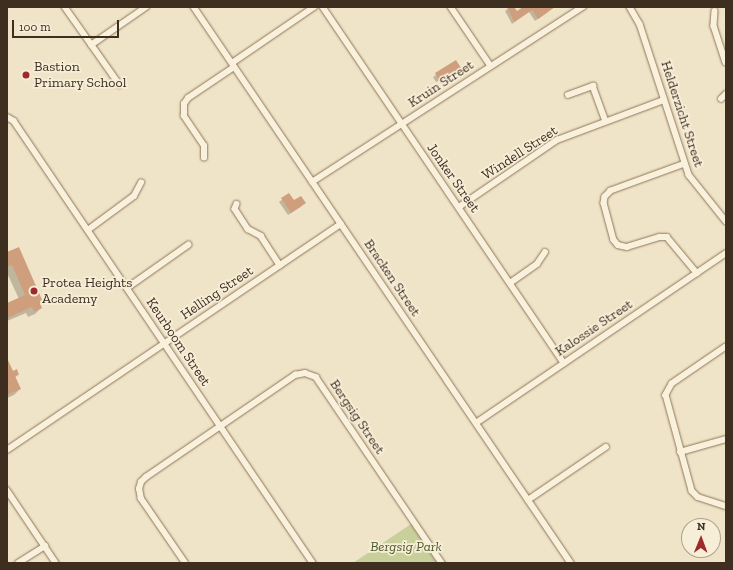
<!DOCTYPE html>
<style>
body{margin:0}
#map{position:relative;width:733px;height:570px;overflow:hidden;background:#f0e4c8;font-family:"Zilla Slab",serif}
div>[style]{position:absolute}
[style*='--x']{left:calc(var(--x)*1px);top:calc(var(--y)*1px);width:calc(var(--w)*1px);rotate:calc(var(--a)*1deg)}
.green>*{inset:0;background:#c9cf9b}
.shadow>*{inset:0;background:#0003}
.building>*{inset:0;background:#cf9f7d}
.roads{filter:drop-shadow(0 0 1px #8d765c) drop-shadow(0 0 1px #8d765c)}
.street>*{height:5.5px;margin:-2.75px;padding:0 2.75px;transform-origin:2.75px;border-radius:2.75px;background:#faf1dc}
.dots>*{width:11px;height:11px;translate:-50% -50%;box-sizing:border-box;border:2px solid #f7eed8;border-radius:50%}
span{translate:-50% -50%;white-space:nowrap;text-align:center;line-height:1.15;-webkit-text-stroke:3.5px #f7eed8;paint-order:stroke}
.poi-label{font-size:14px;color:#3d2e20}
.left{translate:0 -50%;text-align:left}
.street-label{font-size:14px;color:#3d2e20}
.park-label{font-size:14px;color:#4d5a26;font-style:italic}
.frame{position:absolute;inset:0;border:8px solid #3d2e20;pointer-events:none}
.north{position:absolute;left:681px;top:518px;width:40px;height:40px;box-sizing:border-box;background:#f7eed8;border:1px solid #ada18e;border-radius:50%;rotate:1deg;font-size:11px;font-weight:700;line-height:16px;text-align:center;color:#3d2e20}
.north::after{content:'';display:block;margin:auto;width:14px;height:18px;background:#9e2a2b;clip-path:polygon(50% 0,100% 100%,50% 72%,0 100%)}
.scale{position:absolute;left:12px;top:20px;width:107px;height:18px;box-sizing:border-box;border:2px solid #3d2e20;border-top:0;padding-left:5px;font-size:12px;line-height:14px;white-space:nowrap;color:#3d2e20;-webkit-text-stroke:3px #f7eed8;paint-order:stroke}
</style>
<div id="map">
<div class="green">
<i style="clip-path:polygon(411px 524px,437px 563px,353px 563px)"></i>
</div>
<div class="shadow">
<i style="clip-path:polygon(510px 7px,513px 7px,516px 12px,525px 7px,549px 7px,548px 12px,535px 21px,529px 12px,512px 24px,505px 11px)"></i>
<i style="clip-path:polygon(456px 62px,460px 68px,443px 80px,442px 79px,436px 82px,433px 77px)"></i>
<i style="clip-path:polygon(289px 194px,294px 201px,302px 206px,288px 215px,279px 202px)"></i>
<i style="clip-path:polygon(7px 253px,42px 302px,40px 304px,41px 308px,35px 314px,28px 317px,26px 313px,7px 321px,7px 302px,8px 304px,19px 299px,7px 273px)"></i>
<i style="clip-path:polygon(7px 360px,12px 372px,18px 374px,15px 378px,20px 389px,14px 395px,7px 398px)"></i>
</div>
<div class="building">
<i style="clip-path:polygon(507px 7px,514px 7px,517px 11px,523px 7px,555px 7px,538px 19px,532px 10px,514px 22px)"></i>
<i style="clip-path:polygon(456px 60px,461px 68px,439px 80px,435px 73px)"></i>
<i style="clip-path:polygon(289px 193px,294px 200px,301px 196px,306px 203px,291px 213px,281px 198px)"></i>
<i style="clip-path:polygon(19px 247px,43px 302px,40px 303px,42px 308px,34px 312px,32px 307px,7px 318px,7px 303px,25px 295px,12px 265px,7px 267px,7px 252px)"></i>
<i style="clip-path:polygon(7px 358px,13px 371px,17px 369px,19px 375px,15px 376px,21px 389px,7px 395px)"></i>
</div>
<div class="roads">
<div class="street">
<i style="--x:65;--y:7;--w:95;--a:54.8"></i>
<i style="--x:194;--y:7;--w:672;--a:55.86"></i>
<i style="--x:323;--y:7;--w:430;--a:55.9"></i>
<i style="--x:451;--y:7;--w:71;--a:55.9"></i>
<i style="--x:630;--y:7;--w:20;--a:60"></i>
<i style="--x:640;--y:24;--w:159;--a:72"></i>
<i style="--x:689;--y:175;--w:59;--a:51.2"></i>
<i style="--x:715;--y:11;--w:15;--a:94"></i>
<i style="--x:714;--y:26;--w:38;--a:72"></i>
<i style="--x:91;--y:45;--w:67;--a:-34.6"></i>
<i style="--x:232;--y:63;--w:99;--a:-34.3"></i>
<i style="--x:568;--y:95;--w:27;--a:-20"></i>
<i style="--x:593;--y:86;--w:37;--a:70"></i>
<i style="--x:721;--y:99;--w:7;--a:-45"></i>
<i style="--x:7;--y:117;--w:8;--a:30"></i>
<i style="--x:14;--y:121;--w:534;--a:55.92"></i>
<i style="--x:204;--y:158;--w:12;--a:-90"></i>
<i style="--x:204;--y:146;--w:36;--a:-124"></i>
<i style="--x:184;--y:116;--w:12;--a:-90"></i>
<i style="--x:184;--y:104;--w:7;--a:-56"></i>
<i style="--x:188;--y:98;--w:55;--a:-34"></i>
<i style="--x:685;--y:164;--w:79;--a:160"></i>
<i style="--x:611;--y:191;--w:8;--a:135"></i>
<i style="--x:605;--y:197;--w:6;--a:99"></i>
<i style="--x:604;--y:203;--w:38;--a:75"></i>
<i style="--x:614;--y:240;--w:6;--a:51"></i>
<i style="--x:618;--y:245;--w:9;--a:13"></i>
<i style="--x:627;--y:247;--w:34;--a:-17"></i>
<i style="--x:659;--y:237;--w:8;--a:0"></i>
<i style="--x:667;--y:237;--w:47;--a:50.2"></i>
<i style="--x:312;--y:182;--w:323;--a:-32.9"></i>
<i style="--x:237;--y:204;--w:5;--a:112"></i>
<i style="--x:235;--y:209;--w:24;--a:57"></i>
<i style="--x:248;--y:229;--w:15;--a:28"></i>
<i style="--x:261;--y:236;--w:35;--a:57"></i>
<i style="--x:459;--y:207;--w:119;--a:-34.4"></i>
<i style="--x:557;--y:140;--w:114;--a:-20.5"></i>
<i style="--x:88;--y:230;--w:57;--a:-36.5"></i>
<i style="--x:134;--y:196;--w:15;--a:-62"></i>
<i style="--x:510;--y:283;--w:33;--a:-35"></i>
<i style="--x:537;--y:264;--w:14;--a:-56"></i>
<i style="--x:127;--y:288;--w:75;--a:-35.2"></i>
<i style="--x:726;--y:347;--w:65;--a:145.6"></i>
<i style="--x:672;--y:384;--w:13;--a:119"></i>
<i style="--x:666;--y:395;--w:99;--a:74.8"></i>
<i style="--x:692;--y:491;--w:8;--a:45"></i>
<i style="--x:698;--y:497;--w:29;--a:18"></i>
<i style="--x:476;--y:423;--w:302;--a:-34.2"></i>
<i style="--x:7;--y:450;--w:403;--a:-34.1"></i>
<i style="--x:680;--y:452;--w:48;--a:-15.8"></i>
<i style="--x:7;--y:490;--w:88;--a:56.1"></i>
<i style="--x:528;--y:500;--w:94;--a:-34.2"></i>
<i style="--x:18;--y:563;--w:32;--a:-32"></i>
<i style="--x:185;--y:563;--w:78;--a:-124.5"></i>
<i style="--x:141;--y:499;--w:10;--a:-101"></i>
<i style="--x:139;--y:489;--w:7;--a:-74"></i>
<i style="--x:141;--y:482;--w:7;--a:-45"></i>
<i style="--x:146;--y:477;--w:181;--a:-34.4"></i>
<i style="--x:295;--y:375;--w:10;--a:-11"></i>
<i style="--x:305;--y:373;--w:12;--a:20"></i>
<i style="--x:316;--y:377;--w:225;--a:55.9"></i>
</div>
</div>
<div class="dots">
<i style="left:26px;top:75px;background:#9e2a2b"></i>
<i style="left:34px;top:291px;background:#9e2a2b"></i>
</div>
<div class="poi-label">
<span class="left" style="left:34px;top:75px">Bastion<br>Primary School</span>
<span class="left" style="left:42px;top:291px">Protea Heights<br>Academy</span>
</div>
<div class="street-label">
<span style="left:441px;top:84px;rotate:-33deg">Kruin Street</span>
<span style="left:682px;top:114px;rotate:72deg">Helderzicht Street</span>
<span style="left:520px;top:153px;rotate:-33deg">Windell Street</span>
<span style="left:453px;top:178px;rotate:55deg">Jonker Street</span>
<span style="left:392px;top:278px;rotate:56deg">Bracken Street</span>
<span style="left:217px;top:293px;rotate:-34deg">Helling Street</span>
<span style="left:594px;top:328px;rotate:-34deg">Kalossie Street</span>
<span style="left:178px;top:342px;rotate:56deg">Keurboom Street</span>
<span style="left:357px;top:417px;rotate:56deg">Bergsig Street</span>
</div>
<div class="park-label">
<span style="left:406px;top:547px">Bergsig Park</span>
</div>
<div class="frame"></div>
<div class="north">N</div>
<div class="scale">100 m</div>
</div>
